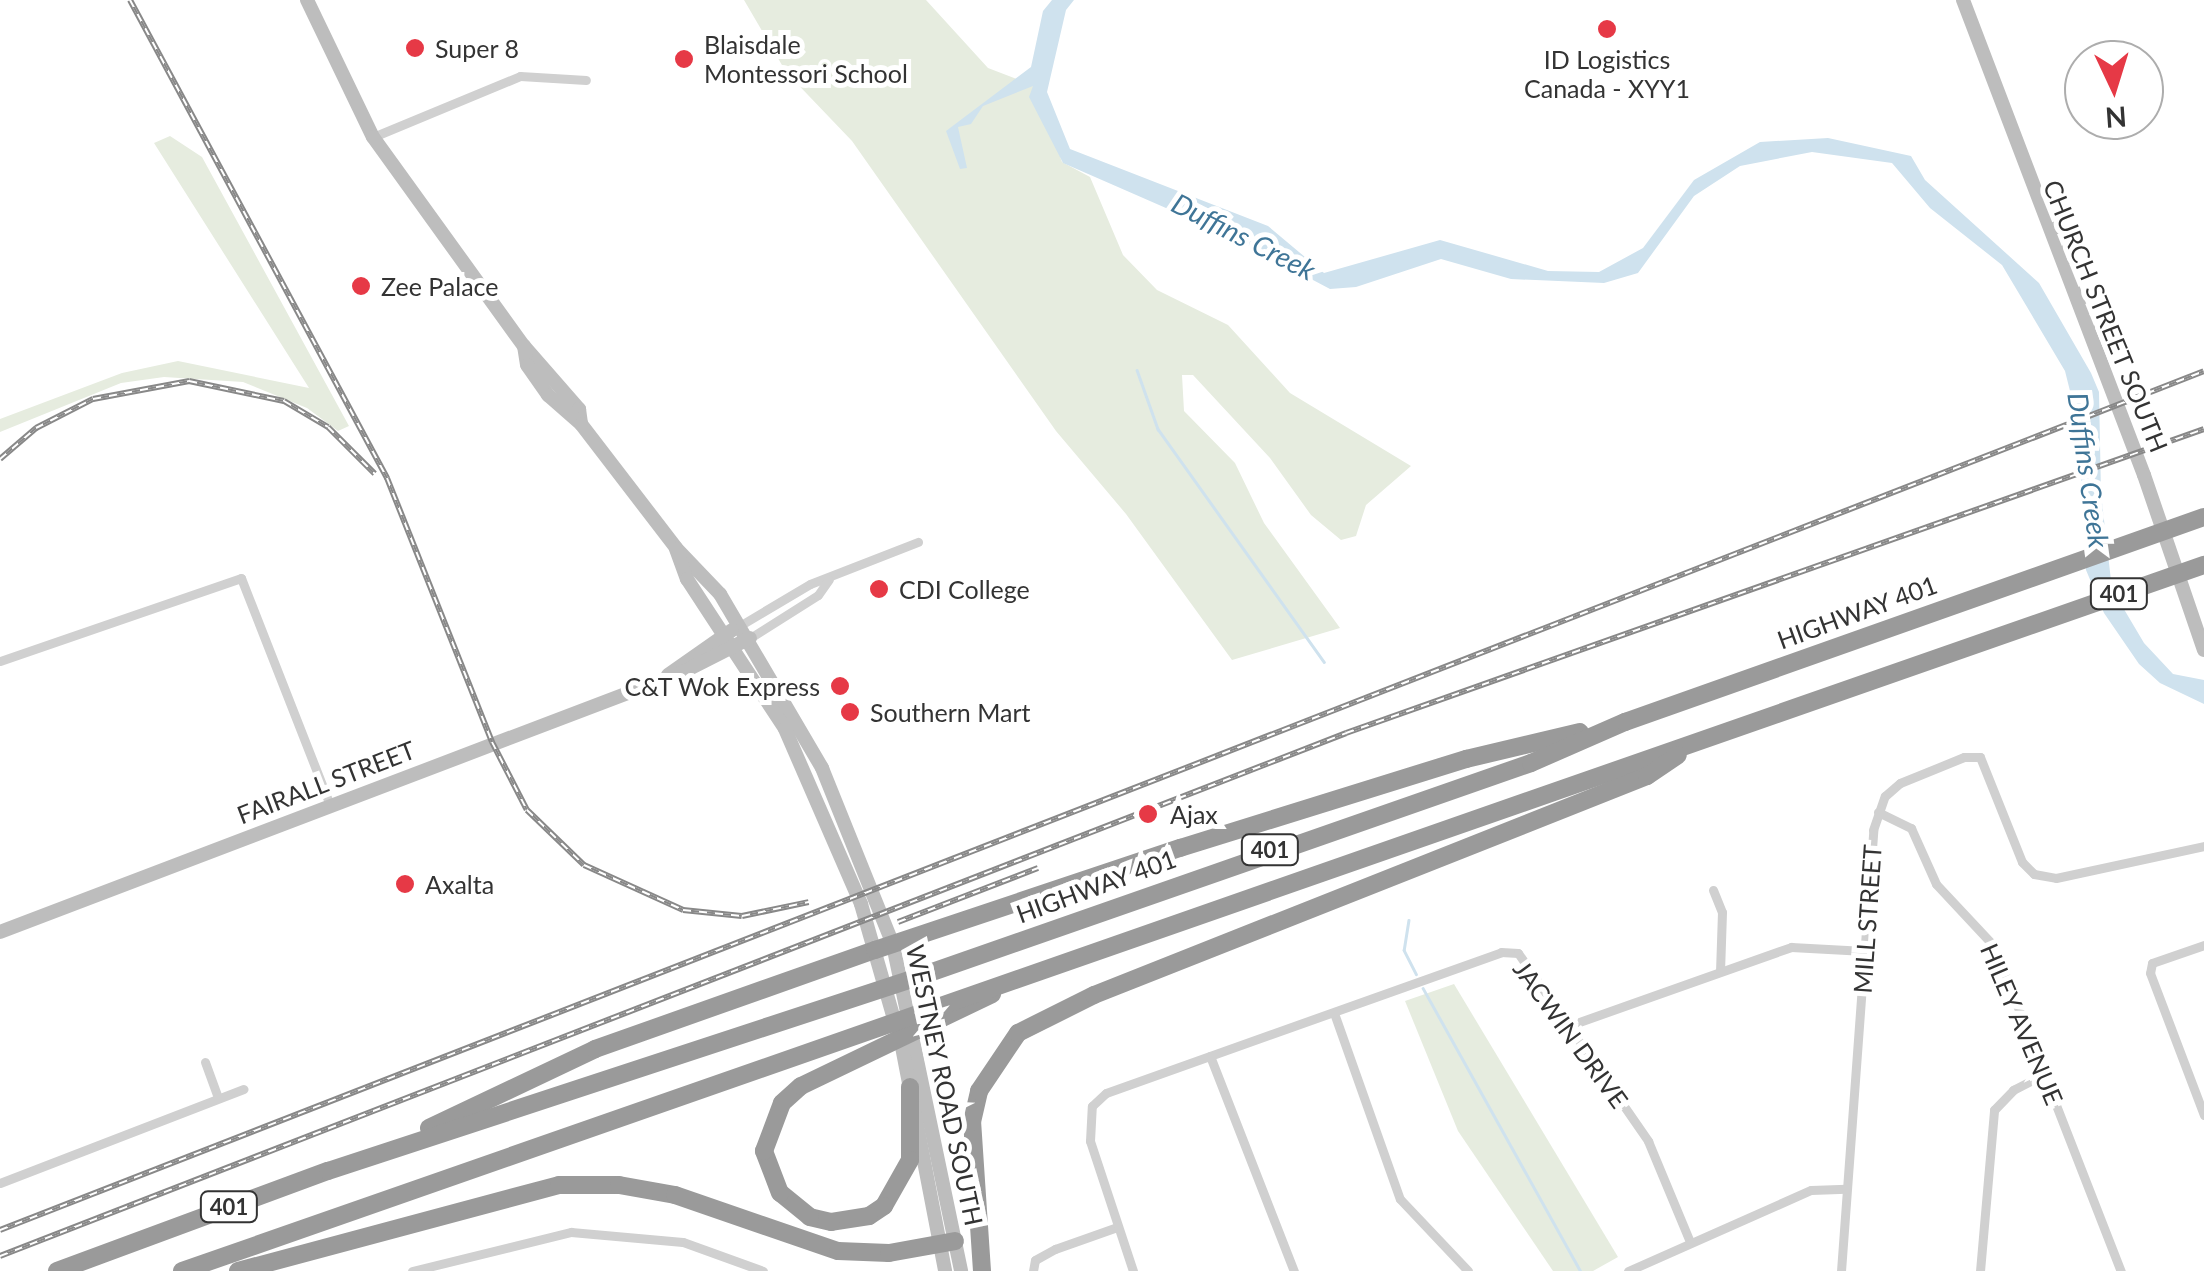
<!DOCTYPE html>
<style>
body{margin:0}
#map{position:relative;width:2204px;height:1271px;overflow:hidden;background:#fff;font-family:Lato,sans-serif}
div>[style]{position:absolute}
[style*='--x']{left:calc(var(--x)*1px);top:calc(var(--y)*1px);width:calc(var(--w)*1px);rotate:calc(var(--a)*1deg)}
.green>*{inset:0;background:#e6ecdf}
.water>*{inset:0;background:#cfe2ee}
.stream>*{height:2.5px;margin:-1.25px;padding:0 1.25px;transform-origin:1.25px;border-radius:1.25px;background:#cfe2ee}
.street>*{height:9px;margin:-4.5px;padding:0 4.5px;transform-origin:4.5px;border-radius:4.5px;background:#d0d0d0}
.secondary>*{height:14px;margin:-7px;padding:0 7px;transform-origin:7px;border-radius:7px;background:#bdbdbd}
.highway>*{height:18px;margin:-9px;padding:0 9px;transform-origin:9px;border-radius:9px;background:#9a9a9a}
.rail>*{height:6px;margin-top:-3px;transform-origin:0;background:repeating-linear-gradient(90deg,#fff 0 8px,#888 0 16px);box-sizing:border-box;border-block:2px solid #888}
.dots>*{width:28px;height:28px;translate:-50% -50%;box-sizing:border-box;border:5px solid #fff;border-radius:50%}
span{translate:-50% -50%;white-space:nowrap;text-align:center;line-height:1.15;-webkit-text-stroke:10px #fff;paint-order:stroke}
.shield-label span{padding:2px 8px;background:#fff;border:2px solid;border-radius:8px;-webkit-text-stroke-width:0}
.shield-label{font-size:22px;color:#333;font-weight:700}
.poi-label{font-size:25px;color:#333}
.left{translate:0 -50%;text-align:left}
.right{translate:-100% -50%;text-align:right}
.street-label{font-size:25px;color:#333}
.water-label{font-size:28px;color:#3f7597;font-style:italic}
.north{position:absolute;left:2064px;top:40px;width:100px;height:100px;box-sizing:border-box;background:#fff;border:2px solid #adadad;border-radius:50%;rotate:176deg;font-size:28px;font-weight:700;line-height:40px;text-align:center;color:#333}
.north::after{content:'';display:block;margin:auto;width:35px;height:45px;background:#e63946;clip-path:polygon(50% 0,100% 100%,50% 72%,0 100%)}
</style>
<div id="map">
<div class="green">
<i style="clip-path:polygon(744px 0,926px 0,988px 68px,1035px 86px,1062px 162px,1090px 177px,1123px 255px,1157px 290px,1228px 325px,1290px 393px,1411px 466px,1366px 505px,1356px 536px,1341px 540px,1311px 515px,1270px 458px,1193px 375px,1182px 375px,1184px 411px,1235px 463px,1264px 523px,1340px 628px,1232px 660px,1126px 514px,1056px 431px,852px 141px,786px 72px)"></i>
<i style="clip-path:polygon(170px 136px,202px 157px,349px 426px,338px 431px,307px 408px,243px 382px,164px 377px,121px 383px,0 432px,0 419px,122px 373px,178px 361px,309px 388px,154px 143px)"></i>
<i style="clip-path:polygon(1454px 984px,1618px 1257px,1593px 1271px,1553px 1271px,1458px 1131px,1405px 1001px)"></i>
</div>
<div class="water">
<i style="clip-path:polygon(1052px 0,1074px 0,1066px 10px,1047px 92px,1070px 149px,1268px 226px,1324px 273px,1440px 240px,1548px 271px,1599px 272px,1643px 248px,1694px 180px,1760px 142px,1828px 138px,1911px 156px,1925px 180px,2039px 283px,2091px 373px,2099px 392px,2101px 494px,2112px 589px,2144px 643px,2173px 674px,2204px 680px,2204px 704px,2160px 683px,2139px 664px,2104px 613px,2086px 570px,2078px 423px,2065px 371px,2002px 265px,1930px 208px,1892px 163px,1812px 152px,1740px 166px,1694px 196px,1638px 273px,1604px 283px,1511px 279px,1441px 259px,1356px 287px,1330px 289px,1230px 236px,1063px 163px,1029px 97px,1033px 86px,983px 106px,971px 124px,958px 127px,967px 168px,960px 169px,946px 131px,1031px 67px,1043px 11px)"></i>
</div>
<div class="stream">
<i style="--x:1137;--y:370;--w:63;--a:70.4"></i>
<i style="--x:1158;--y:429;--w:286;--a:54.5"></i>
<i style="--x:1409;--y:920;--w:30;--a:99"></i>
<i style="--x:1404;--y:950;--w:27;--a:63"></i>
<i style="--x:1423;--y:988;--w:323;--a:60.9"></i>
</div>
<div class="street">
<i style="--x:373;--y:137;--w:159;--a:-22.5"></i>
<i style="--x:520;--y:76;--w:66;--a:3.5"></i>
<i style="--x:741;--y:625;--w:80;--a:-30.7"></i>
<i style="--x:810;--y:584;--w:116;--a:-21.3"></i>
<i style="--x:750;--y:638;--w:80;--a:-32.3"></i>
<i style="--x:818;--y:595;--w:19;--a:-55"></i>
<i style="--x:0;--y:661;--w:255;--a:-19"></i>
<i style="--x:241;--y:578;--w:244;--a:68.6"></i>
<i style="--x:1878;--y:812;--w:37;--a:26"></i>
<i style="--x:1911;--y:828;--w:61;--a:65.9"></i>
<i style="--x:1936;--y:884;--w:85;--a:46.9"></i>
<i style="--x:1994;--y:946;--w:349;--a:68.7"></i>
<i style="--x:1713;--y:890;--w:24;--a:68"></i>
<i style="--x:1722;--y:912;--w:59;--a:91.9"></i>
<i style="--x:2204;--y:945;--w:55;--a:160.9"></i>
<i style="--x:2152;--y:963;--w:10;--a:101"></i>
<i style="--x:2150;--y:973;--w:152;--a:69.2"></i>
<i style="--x:1334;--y:1013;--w:197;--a:70.5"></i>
<i style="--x:1400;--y:1199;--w:99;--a:46.6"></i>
<i style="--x:1568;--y:1026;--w:237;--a:-19.5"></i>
<i style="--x:1791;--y:947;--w:74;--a:3.1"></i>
<i style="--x:1210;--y:1056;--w:231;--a:68.7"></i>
<i style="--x:205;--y:1062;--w:37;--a:70"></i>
<i style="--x:0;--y:1183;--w:261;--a:-21.1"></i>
<i style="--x:412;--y:1271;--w:164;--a:-13.8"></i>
<i style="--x:571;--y:1232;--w:112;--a:5.1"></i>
<i style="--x:683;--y:1242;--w:85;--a:19.9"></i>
<i style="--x:1033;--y:1271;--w:11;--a:-80"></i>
<i style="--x:1035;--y:1260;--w:23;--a:-29"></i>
<i style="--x:1055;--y:1249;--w:66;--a:-19.5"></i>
<i style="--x:1133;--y:1271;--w:137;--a:-108.3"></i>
<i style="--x:1090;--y:1141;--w:35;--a:-87"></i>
<i style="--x:1092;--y:1106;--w:19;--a:-43"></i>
<i style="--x:1106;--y:1093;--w:419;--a:-19.6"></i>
<i style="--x:1501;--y:952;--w:17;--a:3"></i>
<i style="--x:1518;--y:953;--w:229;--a:55.3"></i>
<i style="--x:1648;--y:1141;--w:109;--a:67.4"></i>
<i style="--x:1628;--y:1271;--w:200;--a:-23.9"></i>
<i style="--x:1811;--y:1190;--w:35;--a:-2"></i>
<i style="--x:1841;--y:1271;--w:442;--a:-85.8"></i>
<i style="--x:1873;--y:830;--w:36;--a:-71"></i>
<i style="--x:1885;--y:796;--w:20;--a:-41"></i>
<i style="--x:1900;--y:783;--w:69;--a:-22.1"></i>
<i style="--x:1964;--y:757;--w:16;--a:0"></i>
<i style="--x:1980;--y:757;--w:113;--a:68.2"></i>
<i style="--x:2022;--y:862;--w:17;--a:45"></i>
<i style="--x:2034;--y:874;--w:22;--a:10"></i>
<i style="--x:2056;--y:878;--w:151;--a:-12.2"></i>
<i style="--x:1980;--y:1271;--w:162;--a:-85"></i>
<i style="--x:1994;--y:1110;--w:28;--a:-46"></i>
<i style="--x:2013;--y:1090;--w:35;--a:-27"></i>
</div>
<div class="secondary">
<i style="--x:307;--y:0;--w:152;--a:64.3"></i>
<i style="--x:373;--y:137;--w:258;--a:54.2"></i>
<i style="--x:524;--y:346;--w:84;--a:48.9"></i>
<i style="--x:579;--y:409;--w:15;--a:82"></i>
<i style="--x:1963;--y:0;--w:508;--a:69.14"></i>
<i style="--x:2144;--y:475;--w:185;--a:71.1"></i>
<i style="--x:524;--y:346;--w:19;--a:81"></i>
<i style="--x:527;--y:365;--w:37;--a:55"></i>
<i style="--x:548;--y:395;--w:44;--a:41.3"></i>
<i style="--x:581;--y:424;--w:156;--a:52.5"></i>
<i style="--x:676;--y:548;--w:64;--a:46.3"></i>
<i style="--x:720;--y:594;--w:202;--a:59.6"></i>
<i style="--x:822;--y:768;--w:191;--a:68.1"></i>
<i style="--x:893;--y:945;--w:333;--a:78.2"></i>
<i style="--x:676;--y:549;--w:32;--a:70"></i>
<i style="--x:687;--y:579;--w:179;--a:56.8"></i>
<i style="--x:785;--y:729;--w:191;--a:66.5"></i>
<i style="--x:861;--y:904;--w:149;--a:74"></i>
<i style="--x:902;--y:1047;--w:228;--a:79.1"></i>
<i style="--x:668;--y:675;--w:78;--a:-35.1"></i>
<i style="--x:0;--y:932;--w:731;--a:-20.84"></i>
<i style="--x:683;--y:672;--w:75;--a:-26.9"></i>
</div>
<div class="highway">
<i style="--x:910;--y:1087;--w:73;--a:90"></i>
<i style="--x:910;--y:1160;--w:53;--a:119.5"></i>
<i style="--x:884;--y:1206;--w:18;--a:146"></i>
<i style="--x:869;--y:1216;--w:38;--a:171"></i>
<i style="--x:831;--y:1222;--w:22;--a:-167"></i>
<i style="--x:810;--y:1217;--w:38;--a:-141"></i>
<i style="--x:780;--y:1193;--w:45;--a:-110.9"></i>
<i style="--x:764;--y:1151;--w:51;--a:-69.4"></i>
<i style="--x:782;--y:1103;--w:25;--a:-42"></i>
<i style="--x:801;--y:1086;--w:212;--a:-25.7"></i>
<i style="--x:429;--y:1128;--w:184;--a:-25.4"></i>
<i style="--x:595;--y:1049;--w:297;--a:-19.5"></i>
<i style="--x:875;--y:950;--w:322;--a:-18.5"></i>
<i style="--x:1180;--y:848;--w:300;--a:-17.3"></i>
<i style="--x:1466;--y:759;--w:117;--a:-13.3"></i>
<i style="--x:57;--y:1271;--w:289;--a:-20.3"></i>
<i style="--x:328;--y:1171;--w:618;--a:-18.2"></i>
<i style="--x:915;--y:978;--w:652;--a:-19.24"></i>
<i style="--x:1531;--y:763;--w:103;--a:-23.6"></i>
<i style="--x:1625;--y:722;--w:614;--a:-19.5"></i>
<i style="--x:182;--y:1271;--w:2142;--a:-19.25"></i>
<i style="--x:238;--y:1271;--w:332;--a:-15"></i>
<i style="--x:559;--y:1185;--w:60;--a:0"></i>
<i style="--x:619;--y:1185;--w:57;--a:10.1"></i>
<i style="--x:675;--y:1195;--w:172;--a:19"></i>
<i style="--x:838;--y:1251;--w:51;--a:2.2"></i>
<i style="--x:889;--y:1253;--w:67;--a:-10.3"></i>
<i style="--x:982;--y:1271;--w:149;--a:-93.8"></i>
<i style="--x:972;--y:1122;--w:32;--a:-77"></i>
<i style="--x:979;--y:1091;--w:70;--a:-56.1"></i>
<i style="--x:1018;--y:1033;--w:85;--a:-26.6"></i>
<i style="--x:1094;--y:995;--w:595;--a:-21.6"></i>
<i style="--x:1647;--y:776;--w:37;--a:-34"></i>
</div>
<div class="rail">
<i style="--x:130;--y:0;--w:543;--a:61.73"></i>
<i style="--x:387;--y:478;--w:284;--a:68.3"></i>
<i style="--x:492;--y:742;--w:76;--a:62.8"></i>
<i style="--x:527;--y:810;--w:79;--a:44"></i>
<i style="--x:584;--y:865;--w:109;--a:24.4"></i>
<i style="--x:683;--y:910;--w:59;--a:5.8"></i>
<i style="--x:742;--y:916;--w:68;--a:-11.8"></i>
<i style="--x:0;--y:459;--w:48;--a:-40.7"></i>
<i style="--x:36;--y:428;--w:64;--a:-27"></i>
<i style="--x:93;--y:399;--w:98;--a:-10.6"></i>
<i style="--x:189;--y:381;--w:97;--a:11.9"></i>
<i style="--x:284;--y:401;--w:51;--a:30.6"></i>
<i style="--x:328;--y:427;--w:66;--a:45"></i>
<i style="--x:898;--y:922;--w:150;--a:-21.1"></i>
<i style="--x:0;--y:1230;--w:2365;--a:-21.29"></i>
<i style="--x:0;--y:1256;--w:1444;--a:-21.23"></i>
<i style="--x:1346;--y:733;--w:910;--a:-19.51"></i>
</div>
<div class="dots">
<i style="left:1607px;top:29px;background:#e63946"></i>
<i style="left:415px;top:48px;background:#e63946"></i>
<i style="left:684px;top:59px;background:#e63946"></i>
<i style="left:361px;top:286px;background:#e63946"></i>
<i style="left:879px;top:589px;background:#e63946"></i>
<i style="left:840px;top:686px;background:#e63946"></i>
<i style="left:850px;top:712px;background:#e63946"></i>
<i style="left:1148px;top:814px;background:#e63946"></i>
<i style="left:405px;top:884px;background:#e63946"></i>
</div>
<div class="shield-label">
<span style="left:2119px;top:594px">401</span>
<span style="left:1270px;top:850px">401</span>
<span style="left:229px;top:1207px">401</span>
</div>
<div class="poi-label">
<span class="left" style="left:704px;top:59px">Blaisdale<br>Montessori School</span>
<span class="left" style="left:435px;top:48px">Super 8</span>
<span style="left:1607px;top:74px">ID Logistics<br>Canada - XYY1</span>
<span class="left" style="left:381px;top:286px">Zee Palace</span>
<span class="left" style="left:899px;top:589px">CDI College</span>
<span class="right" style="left:820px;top:686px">C&amp;T Wok Express</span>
<span class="left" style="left:870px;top:712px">Southern Mart</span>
<span class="left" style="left:1170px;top:814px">Ajax</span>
<span class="left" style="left:425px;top:884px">Axalta</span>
</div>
<div class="street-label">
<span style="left:2106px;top:316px;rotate:68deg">CHURCH STREET SOUTH</span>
<span style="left:1857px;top:612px;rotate:-20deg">HIGHWAY 401</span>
<span style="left:326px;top:782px;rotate:-21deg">FAIRALL STREET</span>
<span style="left:1096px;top:886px;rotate:-20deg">HIGHWAY 401</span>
<span style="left:1867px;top:919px;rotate:-86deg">MILL STREET</span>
<span style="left:2022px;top:1024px;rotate:67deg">HILEY AVENUE</span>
<span style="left:1571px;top:1034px;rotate:54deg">JACWIN DRIVE</span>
<span style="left:945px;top:1085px;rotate:78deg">WESTNEY ROAD SOUTH</span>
</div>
<div class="water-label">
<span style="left:1244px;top:236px;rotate:27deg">Duffins Creek</span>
<span style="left:2089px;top:470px;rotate:82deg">Duffins Creek</span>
</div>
<div class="north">N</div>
</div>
